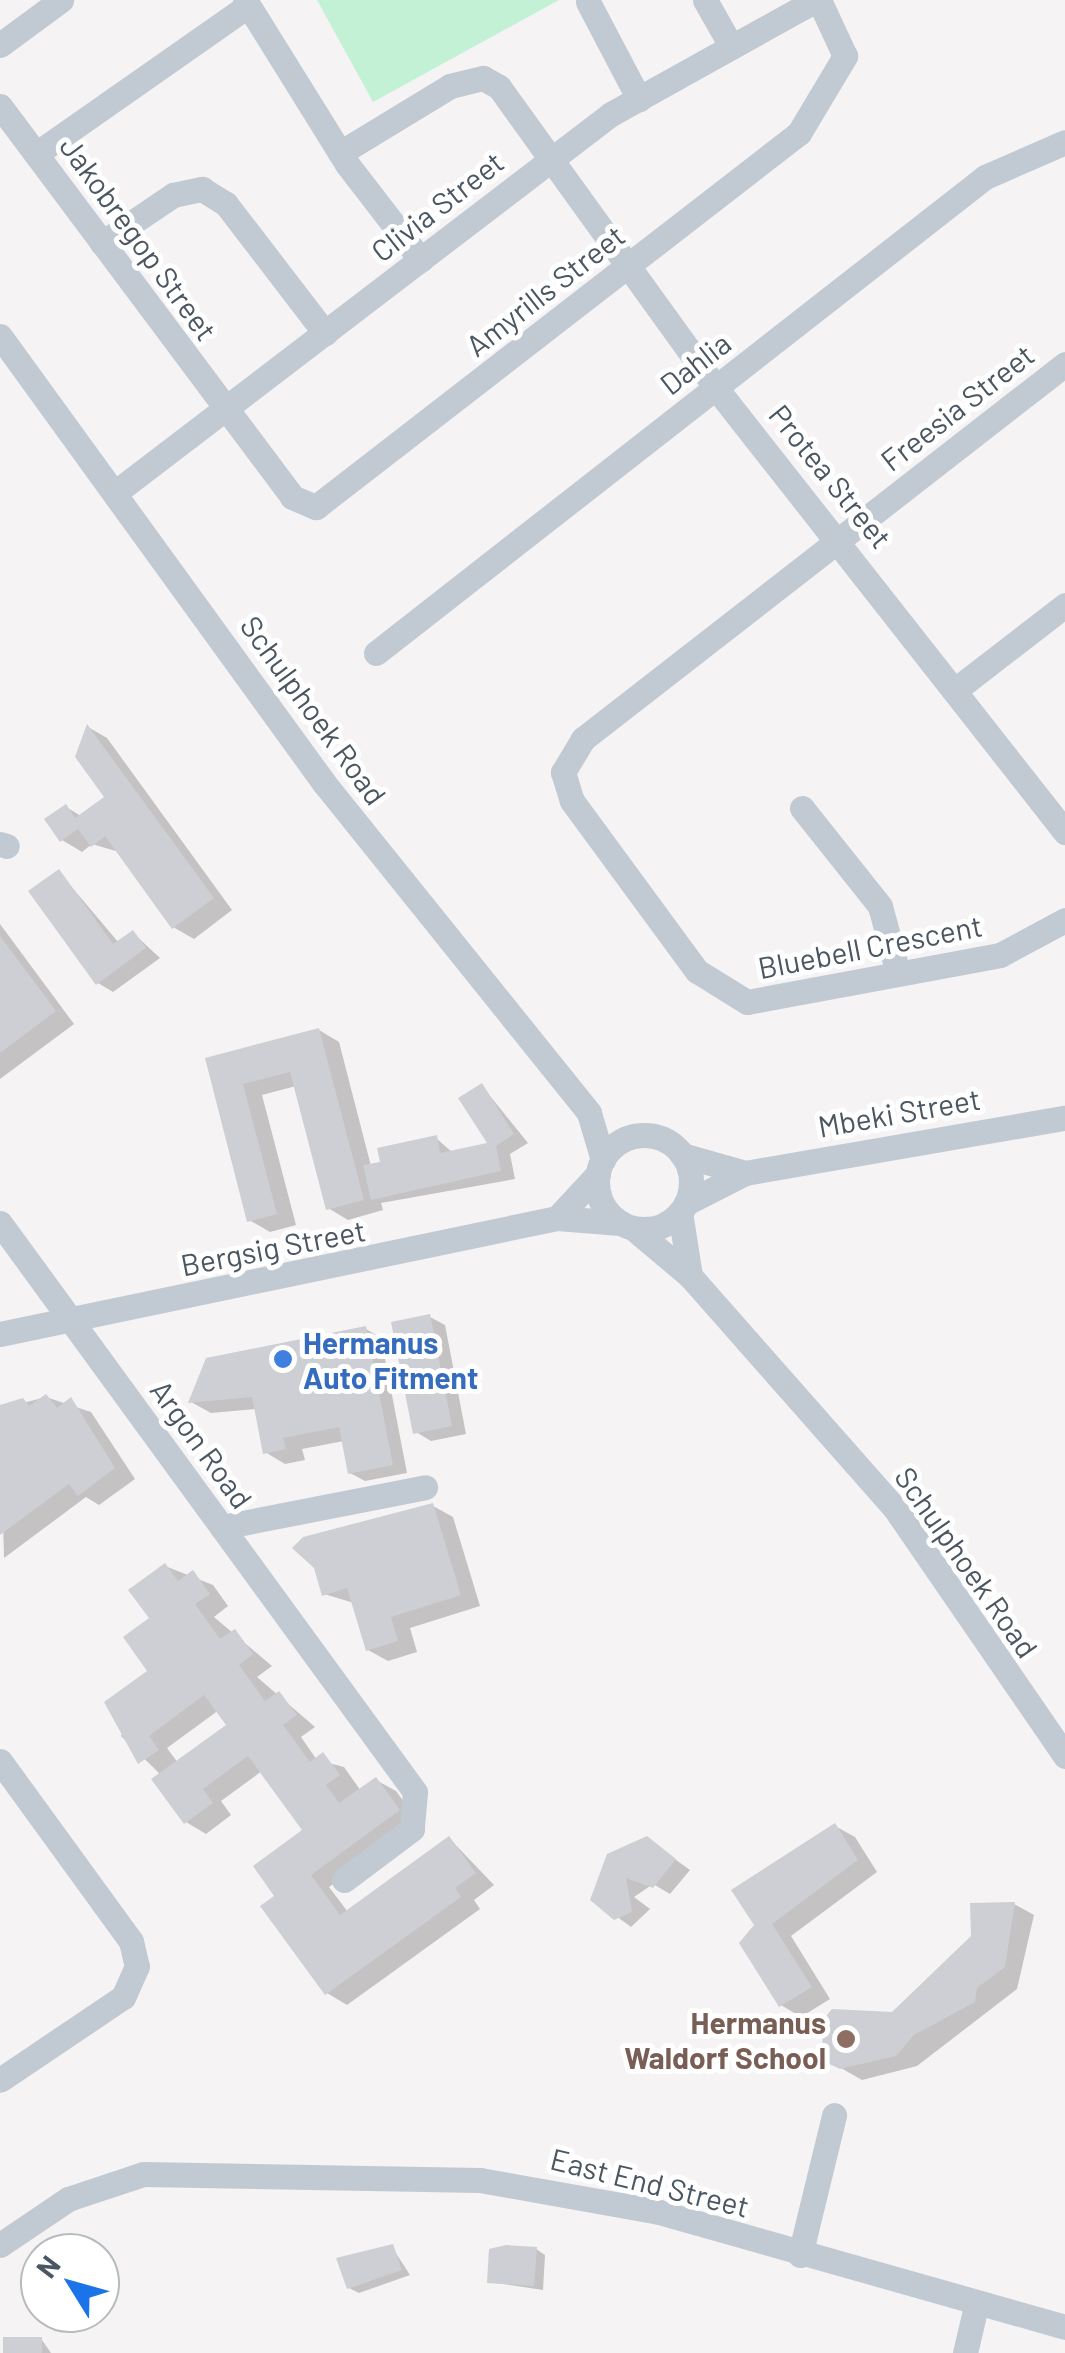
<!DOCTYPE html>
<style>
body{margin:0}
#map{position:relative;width:1065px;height:2353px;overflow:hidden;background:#f5f3f3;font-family:Barlow,sans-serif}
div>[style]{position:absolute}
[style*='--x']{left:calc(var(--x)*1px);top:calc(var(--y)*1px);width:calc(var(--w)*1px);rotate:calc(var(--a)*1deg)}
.green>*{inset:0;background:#c3f1d5}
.shadow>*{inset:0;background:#0003}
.building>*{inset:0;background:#cdcfd5}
.minor>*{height:25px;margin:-12.5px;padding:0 12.5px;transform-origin:12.5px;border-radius:12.5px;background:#c1cad2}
.minor>.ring{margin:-12.5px;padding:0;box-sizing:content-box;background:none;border:25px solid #c1cad2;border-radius:50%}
.dots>*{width:28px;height:28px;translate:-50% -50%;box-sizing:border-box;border:5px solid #fff;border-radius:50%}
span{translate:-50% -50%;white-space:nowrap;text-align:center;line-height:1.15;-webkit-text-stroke:10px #fff;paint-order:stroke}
.street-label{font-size:30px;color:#4a5661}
.shop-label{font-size:30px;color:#366cbe;font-weight:700}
.left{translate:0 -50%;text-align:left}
.education-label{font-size:30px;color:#785e54;font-weight:700}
.right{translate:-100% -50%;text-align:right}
.north{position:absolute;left:20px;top:2233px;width:100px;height:100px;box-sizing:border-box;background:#fff;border:2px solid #b7bbc0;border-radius:50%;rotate:307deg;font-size:28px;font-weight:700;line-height:40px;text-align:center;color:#4a5661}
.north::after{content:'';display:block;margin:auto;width:35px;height:45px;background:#1a73e8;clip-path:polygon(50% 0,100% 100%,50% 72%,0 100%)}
</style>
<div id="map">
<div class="green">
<i style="clip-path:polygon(317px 0,559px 0,373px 102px)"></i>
</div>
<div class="shadow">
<i style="clip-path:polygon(88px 727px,107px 738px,232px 910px,194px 939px,173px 927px,119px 852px,92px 844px,82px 852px,62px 840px,66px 807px,81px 816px,107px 798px)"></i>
<i style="clip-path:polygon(59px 872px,119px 943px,133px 933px,160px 958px,113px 992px,98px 983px)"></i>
<i style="clip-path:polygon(0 924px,74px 1024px,0 1079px)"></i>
<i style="clip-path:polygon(319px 1030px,339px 1042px,371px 1166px,436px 1138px,453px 1153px,491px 1145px,482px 1086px,528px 1143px,510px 1154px,515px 1179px,381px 1203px,383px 1210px,348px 1220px,328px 1208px,296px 1086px,262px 1095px,296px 1225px,270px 1232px,249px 1220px,208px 1060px)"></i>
<i style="clip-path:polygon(430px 1317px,445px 1325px,466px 1434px,431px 1441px,416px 1432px)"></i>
<i style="clip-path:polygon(366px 1329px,381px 1338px,407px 1473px,365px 1481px,350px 1473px,344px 1441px,302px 1449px,305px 1460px,285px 1464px,265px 1452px,257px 1409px,211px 1413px,191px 1402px)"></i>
<i style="clip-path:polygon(46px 1397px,91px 1412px,135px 1479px,99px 1505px,86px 1497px,4px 1558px,0 1409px)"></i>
<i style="clip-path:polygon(433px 1506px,453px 1517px,480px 1606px,410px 1628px,417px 1652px,388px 1661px,368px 1650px,354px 1603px,324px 1594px)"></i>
<i style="clip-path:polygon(evenodd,165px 1566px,213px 1585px,228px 1606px,214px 1617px,272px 1666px,257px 1677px,315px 1727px,301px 1737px,317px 1760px,344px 1767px,361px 1791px,376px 1780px,396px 1791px,419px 1822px,329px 1887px,348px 1912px,449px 1838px,494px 1885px,474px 1900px,480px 1909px,347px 2005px,327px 1993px,277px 1896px,306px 1831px,262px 1771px,221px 1801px,231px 1815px,206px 1834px,186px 1822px,161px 1775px,121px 1736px,151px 1671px,165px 1566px,219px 1710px,229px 1725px,178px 1763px,167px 1748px,219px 1710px)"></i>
<i style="clip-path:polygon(835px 1826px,855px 1837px,877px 1872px,791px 1936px,830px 1999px,801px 2017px,781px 2005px,757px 1925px)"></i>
<i style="clip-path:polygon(647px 1839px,690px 1870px,670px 1894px,653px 1884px,634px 1897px,650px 1909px,631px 1927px,593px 1899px)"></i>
<i style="clip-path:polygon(1014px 1904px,1034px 1915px,1017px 1989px,917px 2066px,862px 2080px,825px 2059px,893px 2014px)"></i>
<i style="clip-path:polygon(392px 2247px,410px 2275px,359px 2293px,349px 2288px)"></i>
<i style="clip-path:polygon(536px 2249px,545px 2255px,543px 2290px,490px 2282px)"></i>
<i style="clip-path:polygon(42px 2340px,51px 2353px,5px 2353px)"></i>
</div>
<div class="building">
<i style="clip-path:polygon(87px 724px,214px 898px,172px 929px,105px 836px,91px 847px,78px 829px,60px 842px,44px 819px,66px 804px,75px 818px,104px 797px,75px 757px)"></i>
<i style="clip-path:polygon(59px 869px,113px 944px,133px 930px,146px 948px,96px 985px,28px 891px)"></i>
<i style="clip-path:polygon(0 936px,56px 1011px,0 1053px)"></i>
<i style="clip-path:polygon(319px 1028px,364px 1200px,326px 1210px,290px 1072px,243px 1084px,277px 1214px,247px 1222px,205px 1058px)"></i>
<i style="clip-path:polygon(482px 1083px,514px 1134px,496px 1146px,501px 1171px,371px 1200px,363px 1165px,380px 1162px,377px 1148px,437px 1135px,440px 1153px,487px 1143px,458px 1098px)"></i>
<i style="clip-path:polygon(430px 1314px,452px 1426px,413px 1434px,391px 1322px)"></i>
<i style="clip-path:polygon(366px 1326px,393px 1465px,348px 1474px,339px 1427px,283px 1438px,286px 1449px,263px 1454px,252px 1397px,188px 1403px,206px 1358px)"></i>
<i style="clip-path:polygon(46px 1394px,57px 1408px,71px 1397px,115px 1468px,78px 1496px,69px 1484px,0 1535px,0 1405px,23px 1398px,29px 1406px)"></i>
<i style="clip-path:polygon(433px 1503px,461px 1595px,391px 1617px,398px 1641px,366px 1651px,347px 1588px,322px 1596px,314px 1568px,292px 1548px,303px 1537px)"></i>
<i style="clip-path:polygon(165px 1563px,178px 1581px,193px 1570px,210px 1594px,195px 1604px,220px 1639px,235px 1629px,253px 1654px,239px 1665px,265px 1701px,279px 1691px,297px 1715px,283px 1725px,310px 1762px,323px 1752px,340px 1775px,326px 1785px,339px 1803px,376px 1777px,400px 1810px,311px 1875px,340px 1915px,449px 1836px,476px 1873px,455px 1888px,461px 1897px,325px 1995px,260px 1906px,274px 1896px,253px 1866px,302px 1830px,248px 1756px,203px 1789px,213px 1803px,184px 1824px,151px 1779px,226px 1725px,204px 1695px,149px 1736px,159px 1750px,138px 1764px,104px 1702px,147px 1671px,123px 1637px,149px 1618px,128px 1590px)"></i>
<i style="clip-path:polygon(835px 1823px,858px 1860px,772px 1924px,812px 1987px,779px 2007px,739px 1943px,754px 1925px,731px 1890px)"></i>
<i style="clip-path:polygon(647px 1836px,676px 1859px,653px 1888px,626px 1878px,632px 1912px,614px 1920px,590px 1900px,607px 1854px)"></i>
<i style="clip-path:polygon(1015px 1902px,1005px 1967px,977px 1988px,975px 2002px,914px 2035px,896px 2056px,840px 2069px,823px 2061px,822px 2021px,832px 2009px,892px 2012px,971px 1936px,970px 1903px)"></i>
<i style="clip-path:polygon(393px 2244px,402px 2270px,347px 2289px,336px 2258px)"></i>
<i style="clip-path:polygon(506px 2245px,537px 2247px,534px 2286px,487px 2283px,489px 2249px)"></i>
<i style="clip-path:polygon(3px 2337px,42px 2337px,42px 2353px,3px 2353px)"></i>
</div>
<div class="minor">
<i style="--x:245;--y:0;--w:193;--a:58.1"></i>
<i style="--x:347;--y:164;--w:121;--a:52.4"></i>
<i style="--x:705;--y:0;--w:53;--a:60.5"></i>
<i style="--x:588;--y:2;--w:110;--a:62.3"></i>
<i style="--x:0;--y:45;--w:76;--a:-36.4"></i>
<i style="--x:0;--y:106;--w:488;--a:53.2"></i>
<i style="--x:292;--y:497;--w:26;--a:23"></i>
<i style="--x:316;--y:507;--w:611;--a:-37.75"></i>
<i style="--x:799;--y:133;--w:90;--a:-59.1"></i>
<i style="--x:845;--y:56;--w:62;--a:-114.9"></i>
<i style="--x:340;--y:153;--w:129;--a:-31.3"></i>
<i style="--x:450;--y:86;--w:34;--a:-14"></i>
<i style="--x:483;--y:78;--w:18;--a:29"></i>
<i style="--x:499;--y:87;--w:371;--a:54.2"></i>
<i style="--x:716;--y:388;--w:565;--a:51.83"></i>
<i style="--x:36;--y:154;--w:258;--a:-35"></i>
<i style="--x:102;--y:243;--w:86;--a:-34.1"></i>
<i style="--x:173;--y:195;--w:30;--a:-12"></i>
<i style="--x:202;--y:189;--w:28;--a:32"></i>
<i style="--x:226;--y:204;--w:163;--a:52.5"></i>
<i style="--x:0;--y:336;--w:552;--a:54.06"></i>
<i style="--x:324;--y:783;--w:423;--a:51.2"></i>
<i style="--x:589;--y:1113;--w:49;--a:73.4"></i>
<i style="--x:1065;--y:364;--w:611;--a:142.12"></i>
<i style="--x:583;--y:739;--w:39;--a:121"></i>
<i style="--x:563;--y:772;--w:30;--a:73"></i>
<i style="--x:572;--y:801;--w:211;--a:53.7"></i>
<i style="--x:697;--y:971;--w:59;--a:31.8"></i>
<i style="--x:747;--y:1002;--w:257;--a:-10.5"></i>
<i style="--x:1000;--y:955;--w:74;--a:-28.3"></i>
<i style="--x:116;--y:492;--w:623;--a:-37.37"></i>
<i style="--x:611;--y:114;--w:235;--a:-29.1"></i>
<i style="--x:376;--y:653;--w:773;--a:-38.01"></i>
<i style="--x:985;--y:177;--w:87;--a:-23.6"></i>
<i style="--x:959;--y:687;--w:134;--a:-37.7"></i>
<i style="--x:802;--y:808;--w:125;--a:51.5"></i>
<i style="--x:880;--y:906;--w:69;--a:75"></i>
<i style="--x:0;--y:844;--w:7;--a:16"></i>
<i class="ring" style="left:597px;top:1135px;width:69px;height:69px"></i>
<i style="--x:682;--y:1155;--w:66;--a:15.9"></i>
<i style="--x:686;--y:1203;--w:66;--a:-27"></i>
<i style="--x:745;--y:1173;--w:325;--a:-9.8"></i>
<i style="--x:680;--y:1212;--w:65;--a:81.1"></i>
<i style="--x:557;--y:1218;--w:60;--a:-47"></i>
<i style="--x:0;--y:1223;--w:704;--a:53.89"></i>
<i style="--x:415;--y:1792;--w:37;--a:95"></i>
<i style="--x:412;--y:1829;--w:85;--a:143.1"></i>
<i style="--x:633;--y:1228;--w:75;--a:40.1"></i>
<i style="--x:690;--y:1276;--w:308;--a:48.6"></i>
<i style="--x:894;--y:1507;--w:302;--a:55.5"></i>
<i style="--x:0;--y:1334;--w:569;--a:-11.76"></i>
<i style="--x:557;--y:1218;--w:63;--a:4.5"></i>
<i style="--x:222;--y:1527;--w:207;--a:-11.1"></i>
<i style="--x:0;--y:1761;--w:223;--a:54"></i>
<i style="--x:131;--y:1941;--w:26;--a:77"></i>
<i style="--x:137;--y:1966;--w:34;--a:114"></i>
<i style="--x:123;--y:1997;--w:148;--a:146"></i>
<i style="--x:0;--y:2245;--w:82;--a:-34.1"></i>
<i style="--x:68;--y:2199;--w:79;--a:-18.4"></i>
<i style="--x:143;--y:2174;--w:337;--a:1"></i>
<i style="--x:480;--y:2180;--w:182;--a:10.1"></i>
<i style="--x:659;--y:2212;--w:422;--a:15.8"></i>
<i style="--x:800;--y:2255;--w:144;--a:-76.3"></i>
<i style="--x:965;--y:2353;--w:48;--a:-76.8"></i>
</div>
<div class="dots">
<i style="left:283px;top:1359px;background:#3f7fe0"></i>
<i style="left:846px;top:2039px;background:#8d6e63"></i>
</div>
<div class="street-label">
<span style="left:437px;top:206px;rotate:-38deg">Clivia Street</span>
<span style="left:139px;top:238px;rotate:54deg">Jakobregop Street</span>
<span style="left:545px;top:290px;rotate:-38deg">Amyrills Street</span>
<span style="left:695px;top:363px;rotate:-38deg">Dahlia</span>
<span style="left:957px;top:407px;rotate:-38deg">Freesia Street</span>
<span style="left:831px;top:476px;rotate:51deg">Protea Street</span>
<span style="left:314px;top:710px;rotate:54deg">Schulphoek Road</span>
<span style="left:870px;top:946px;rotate:-11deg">Bluebell Crescent</span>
<span style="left:899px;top:1112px;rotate:-10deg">Mbeki Street</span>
<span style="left:273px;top:1247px;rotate:-11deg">Bergsig Street</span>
<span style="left:202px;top:1444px;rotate:54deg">Argon Road</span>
<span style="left:967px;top:1562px;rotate:55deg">Schulphoek Road</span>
<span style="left:650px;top:2182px;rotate:14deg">East End Street</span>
</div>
<div class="shop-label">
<span class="left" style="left:303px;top:1359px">Hermanus<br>Auto Fitment</span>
</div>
<div class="education-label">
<span class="right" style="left:826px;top:2039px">Hermanus<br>Waldorf School</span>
</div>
<div class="north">N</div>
</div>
